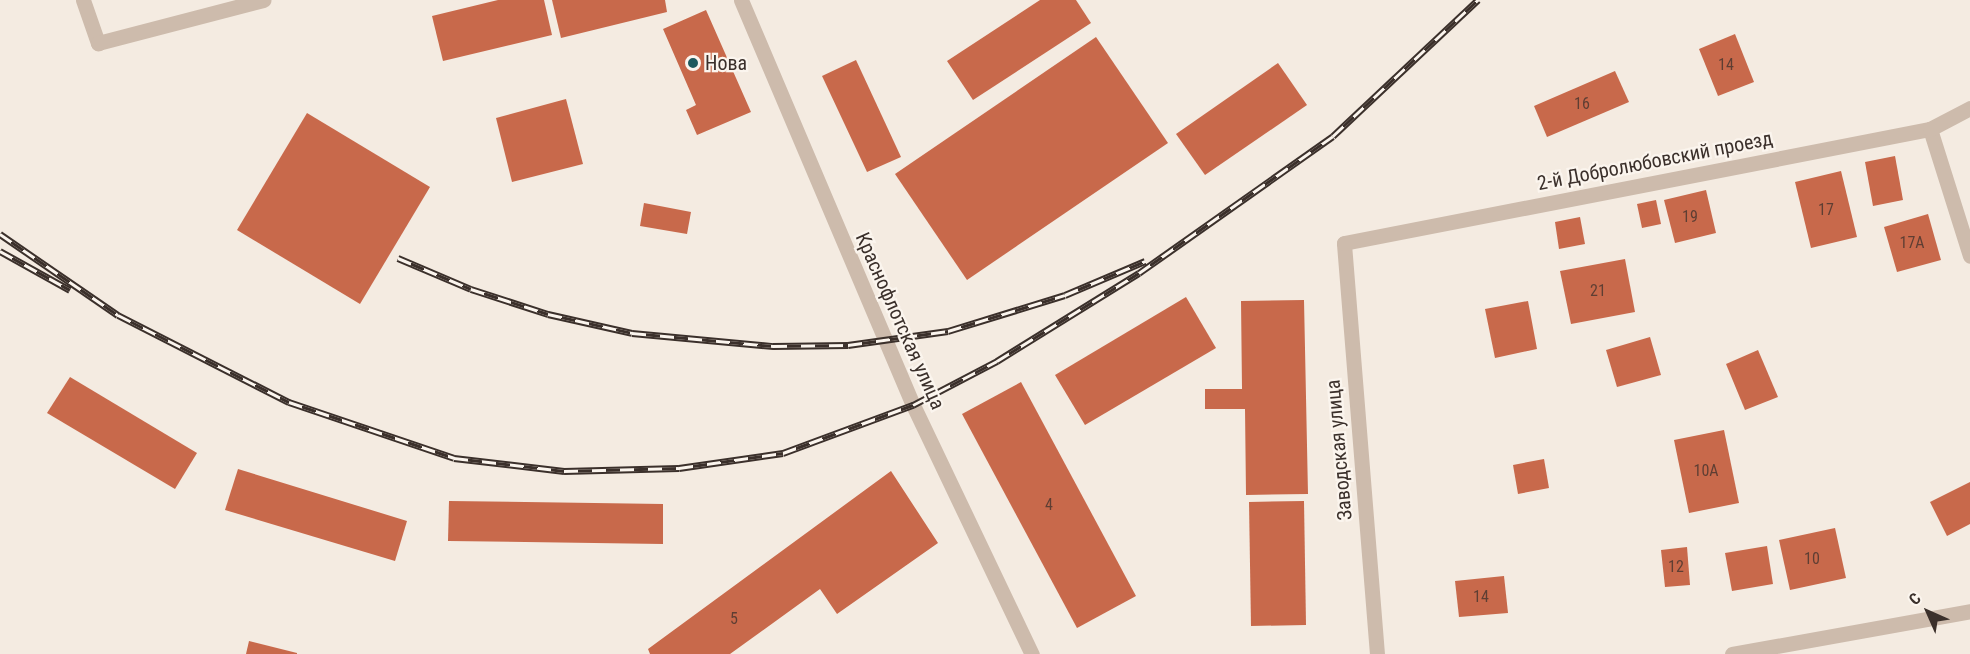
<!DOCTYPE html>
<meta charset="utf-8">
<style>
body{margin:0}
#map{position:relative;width:1970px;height:654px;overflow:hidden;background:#f4ebe1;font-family:"Roboto Condensed",sans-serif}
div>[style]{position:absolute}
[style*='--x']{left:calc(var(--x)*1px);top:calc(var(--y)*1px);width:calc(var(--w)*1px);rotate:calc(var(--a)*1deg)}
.building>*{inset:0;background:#c8694b}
.street>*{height:15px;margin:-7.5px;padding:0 7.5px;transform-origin:7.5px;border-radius:7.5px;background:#cdbbac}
.rail>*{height:7px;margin-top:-3.5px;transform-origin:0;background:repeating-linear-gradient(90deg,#fbf5ee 0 14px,#3b302b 0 28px);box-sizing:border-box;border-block:2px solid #3b302b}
.dots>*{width:16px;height:16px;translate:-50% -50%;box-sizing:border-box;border:3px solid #fbf5ee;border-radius:50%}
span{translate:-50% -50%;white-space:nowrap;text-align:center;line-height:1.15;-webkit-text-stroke:4.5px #fbf5ee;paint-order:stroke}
.number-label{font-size:16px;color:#5e3e33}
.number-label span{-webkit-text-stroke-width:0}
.poi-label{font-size:20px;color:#3b302b}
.left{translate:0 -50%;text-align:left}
.street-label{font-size:20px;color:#3b302b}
.north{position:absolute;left:1898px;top:582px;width:60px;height:60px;-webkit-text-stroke:4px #fbf5ee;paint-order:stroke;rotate:315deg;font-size:16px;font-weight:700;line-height:24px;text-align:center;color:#3b302b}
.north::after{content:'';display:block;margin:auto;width:21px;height:27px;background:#3b302b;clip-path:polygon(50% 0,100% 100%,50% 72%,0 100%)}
</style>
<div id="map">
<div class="building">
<i style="clip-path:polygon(498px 0,544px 0,552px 35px,443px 61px,432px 16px)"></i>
<i style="clip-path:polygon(552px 0,665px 0,667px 12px,561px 38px)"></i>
<i style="clip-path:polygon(1040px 0,1076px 0,1091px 23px,973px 100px,947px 61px)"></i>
<i style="clip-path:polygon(706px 10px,751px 112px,697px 135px,686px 110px,696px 105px,663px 29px)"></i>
<i style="clip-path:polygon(1735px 34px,1754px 82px,1718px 96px,1699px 49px)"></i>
<i style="clip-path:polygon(1096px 37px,1168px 143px,967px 280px,895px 174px)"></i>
<i style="clip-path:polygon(856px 60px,901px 157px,867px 172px,822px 76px)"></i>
<i style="clip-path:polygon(1278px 63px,1307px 105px,1205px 175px,1176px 134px)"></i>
<i style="clip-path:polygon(1615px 71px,1629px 102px,1547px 137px,1534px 106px)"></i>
<i style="clip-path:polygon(566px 99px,583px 164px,512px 182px,496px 118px)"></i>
<i style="clip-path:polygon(307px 113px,430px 187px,360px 304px,237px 230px)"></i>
<i style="clip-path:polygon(1895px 156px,1903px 200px,1873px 206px,1865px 162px)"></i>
<i style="clip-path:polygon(1841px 171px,1857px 237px,1811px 248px,1795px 182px)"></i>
<i style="clip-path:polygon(1706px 190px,1716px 233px,1675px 243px,1664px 200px)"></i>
<i style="clip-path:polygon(1656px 200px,1661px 224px,1642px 228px,1637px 204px)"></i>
<i style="clip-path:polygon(644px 203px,691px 212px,687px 234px,640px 226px)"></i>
<i style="clip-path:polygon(1928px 214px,1941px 260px,1897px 272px,1884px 227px)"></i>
<i style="clip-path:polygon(1580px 217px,1585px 244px,1559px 249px,1555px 222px)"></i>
<i style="clip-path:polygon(1625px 259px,1635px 312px,1571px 324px,1560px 271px)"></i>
<i style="clip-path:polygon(1186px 297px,1216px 348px,1085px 425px,1055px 375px)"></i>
<i style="clip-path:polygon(1304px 300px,1308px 494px,1246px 495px,1245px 409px,1205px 409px,1205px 389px,1242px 389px,1241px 301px)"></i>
<i style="clip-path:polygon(1528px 301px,1537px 349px,1495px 358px,1485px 309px)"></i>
<i style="clip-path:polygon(1650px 337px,1661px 375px,1617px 387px,1606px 350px)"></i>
<i style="clip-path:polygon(1758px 350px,1778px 397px,1745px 410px,1726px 364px)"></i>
<i style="clip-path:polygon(70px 377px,197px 453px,175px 489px,47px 413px)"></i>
<i style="clip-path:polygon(1021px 382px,1136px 596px,1077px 628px,962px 414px)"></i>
<i style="clip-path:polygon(1724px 430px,1739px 503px,1689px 513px,1674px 440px)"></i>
<i style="clip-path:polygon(1544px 459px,1549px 488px,1518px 494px,1513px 465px)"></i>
<i style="clip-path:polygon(238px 469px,407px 521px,395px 561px,225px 510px)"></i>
<i style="clip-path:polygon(891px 471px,938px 543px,837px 614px,820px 589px,730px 654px,650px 654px,648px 649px)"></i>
<i style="clip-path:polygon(1970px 482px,1970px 524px,1947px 536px,1930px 502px)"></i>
<i style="clip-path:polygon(449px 501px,663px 504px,663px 544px,448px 541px)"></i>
<i style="clip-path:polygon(1304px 501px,1306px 625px,1251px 626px,1249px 502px)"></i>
<i style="clip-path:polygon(1835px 528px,1846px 578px,1790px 590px,1779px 540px)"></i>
<i style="clip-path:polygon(1767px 546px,1773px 584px,1732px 591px,1725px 553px)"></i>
<i style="clip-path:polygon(1687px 547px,1690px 585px,1665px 587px,1661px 550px)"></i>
<i style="clip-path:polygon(1504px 576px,1508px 613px,1459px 617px,1455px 581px)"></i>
<i style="clip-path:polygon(249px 641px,297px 653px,297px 654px,246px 654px)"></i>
</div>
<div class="street">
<i style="--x:83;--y:0;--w:46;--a:70.8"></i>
<i style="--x:98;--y:43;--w:171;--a:-14.6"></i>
<i style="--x:741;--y:0;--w:440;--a:67"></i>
<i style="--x:913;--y:405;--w:276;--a:64.5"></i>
<i style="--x:1930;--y:129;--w:133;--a:72.5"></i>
<i style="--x:1377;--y:654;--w:412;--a:-94.6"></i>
<i style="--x:1344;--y:243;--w:597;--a:-11.01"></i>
<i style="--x:1930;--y:129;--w:45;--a:-27.7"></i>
<i style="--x:1732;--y:654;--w:242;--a:-10.2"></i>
</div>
<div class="rail">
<i style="--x:0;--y:234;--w:143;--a:34.5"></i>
<i style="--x:118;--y:315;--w:192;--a:27"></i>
<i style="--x:289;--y:402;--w:174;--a:18.7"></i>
<i style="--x:454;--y:458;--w:111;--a:6.7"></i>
<i style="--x:564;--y:471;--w:115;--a:-1.5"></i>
<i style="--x:679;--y:468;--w:105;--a:-8.2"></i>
<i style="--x:783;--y:453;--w:139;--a:-20.3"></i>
<i style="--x:913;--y:405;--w:95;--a:-27.6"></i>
<i style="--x:997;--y:361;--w:167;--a:-31.8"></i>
<i style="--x:1139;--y:273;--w:237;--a:-35.2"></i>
<i style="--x:1333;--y:136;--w:199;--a:-43.2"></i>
<i style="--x:0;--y:251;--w:80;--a:29.1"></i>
<i style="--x:398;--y:258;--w:79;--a:23"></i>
<i style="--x:471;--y:289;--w:81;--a:18"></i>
<i style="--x:548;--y:314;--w:86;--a:12.7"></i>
<i style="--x:632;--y:333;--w:142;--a:5.3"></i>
<i style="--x:773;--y:346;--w:75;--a:-0.8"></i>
<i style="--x:848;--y:345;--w:101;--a:-8"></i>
<i style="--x:948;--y:331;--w:122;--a:-17.1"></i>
<i style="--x:1065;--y:295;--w:87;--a:-23"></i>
</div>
<div class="dots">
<i style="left:693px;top:63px;background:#1f5a5e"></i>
</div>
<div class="number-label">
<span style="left:1726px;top:65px">14</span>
<span style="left:1582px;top:104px">16</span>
<span style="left:1826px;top:210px">17</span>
<span style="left:1690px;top:217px">19</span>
<span style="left:1912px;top:243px">17А</span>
<span style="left:1598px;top:291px">21</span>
<span style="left:1706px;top:471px">10А</span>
<span style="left:1049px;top:505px">4</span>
<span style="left:1812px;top:559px">10</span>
<span style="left:1676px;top:567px">12</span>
<span style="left:1481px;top:597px">14</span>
<span style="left:734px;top:619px">5</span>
</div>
<div class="poi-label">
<span class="left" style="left:705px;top:63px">Нова</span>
</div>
<div class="street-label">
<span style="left:1655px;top:161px;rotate:-11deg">2-й Добролюбовский проезд</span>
<span style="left:900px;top:321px;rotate:66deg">Краснофлотская улица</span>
<span style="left:1339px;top:450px;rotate:-95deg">Заводская улица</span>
</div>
<div class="north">С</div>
</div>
